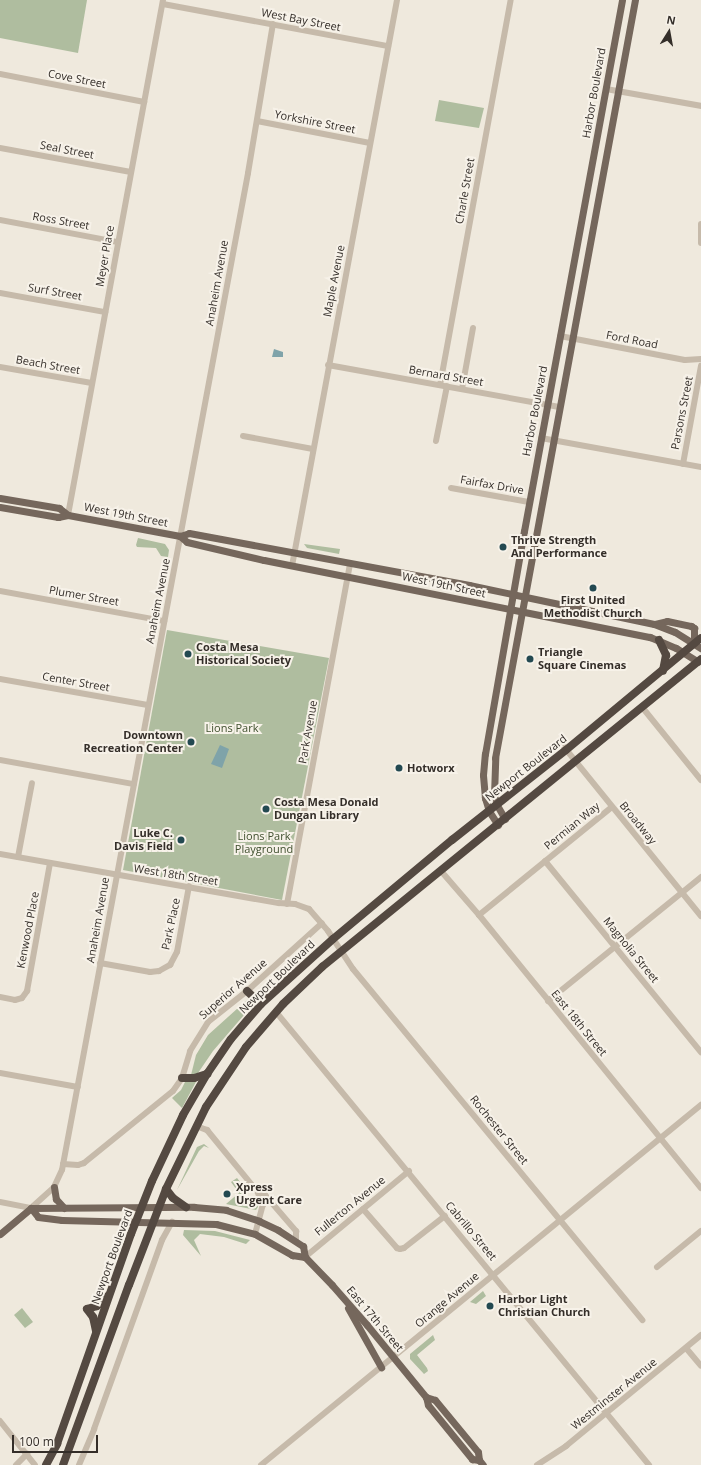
<!DOCTYPE html>
<style>
body{margin:0}
#map{position:relative;width:701px;height:1465px;overflow:hidden;background:#efe9dd;font-family:"Open Sans",sans-serif}
div>[style]{position:absolute}
[style*='--x']{left:calc(var(--x)*1px);top:calc(var(--y)*1px);width:calc(var(--w)*1px);rotate:calc(var(--a)*1deg)}
.green>*{inset:0;background:#afbd9f}
.water>*{inset:0;background:#7fa3a9}
.minor>*{height:6px;margin:-3px;padding:0 3px;transform-origin:3px;border-radius:3px;background:#c6baaa}
.major>*{height:7px;margin:-3.5px;padding:0 3.5px;transform-origin:3.5px;border-radius:3.5px;background:#75675c}
.highway>*{height:8px;margin:-4px;padding:0 4px;transform-origin:4px;border-radius:4px;background:#544941}
.dots>*{width:11px;height:11px;translate:-50% -50%;box-sizing:border-box;border:2px solid #f7f2e9;border-radius:50%}
span{translate:-50% -50%;white-space:nowrap;text-align:center;line-height:1.15;-webkit-text-stroke:4px #f7f2e9;paint-order:stroke}
.street-label{font-size:11px;color:#342e29}
.poi-label{font-size:11px;color:#342e29;font-weight:700}
.left{translate:0 -50%;text-align:left}
.right{translate:-100% -50%;text-align:right}
.park-label{font-size:11px;color:#40502f}
.north{position:absolute;left:649px;top:12px;width:40px;height:40px;-webkit-text-stroke:3px #f7f2e9;paint-order:stroke;rotate:11deg;font-size:11px;font-weight:700;line-height:16px;text-align:center;color:#342e29}
.north::after{content:'';display:block;margin:auto;width:14px;height:18px;background:#342e29;clip-path:polygon(50% 0,100% 100%,50% 72%,0 100%)}
.scale{position:absolute;left:12px;top:1435px;width:86px;height:18px;box-sizing:border-box;border:2px solid #342e29;border-top:0;padding-left:5px;font-size:12px;line-height:14px;white-space:nowrap;color:#342e29;-webkit-text-stroke:3px #f7f2e9;paint-order:stroke}
</style>
<div id="map">
<div class="green">
<i style="clip-path:polygon(0 0,87px 0,78px 53px,0 38px)"></i>
<i style="clip-path:polygon(439px 100px,484px 108px,479px 128px,435px 121px)"></i>
<i style="clip-path:polygon(138px 538px,165px 544px,169px 550px,168px 557px,161px 556px,156px 548px,137px 547px,136px 545px)"></i>
<i style="clip-path:polygon(304px 544px,340px 549px,339px 554px,307px 548px)"></i>
<i style="clip-path:polygon(167px 630px,329px 658px,282px 900px,123px 870px)"></i>
<i style="clip-path:polygon(248px 999px,251px 1003px,250px 1008px,213px 1051px,198px 1073px,191px 1075px,196px 1055px,208px 1035px)"></i>
<i style="clip-path:polygon(186px 1080px,197px 1080px,182px 1108px,172px 1098px,181px 1090px)"></i>
<i style="clip-path:polygon(204px 1144px,209px 1148px,204px 1146px,199px 1151px,177px 1190px,197px 1147px)"></i>
<i style="clip-path:polygon(237px 1178px,245px 1188px,240px 1192px,251px 1205px,256px 1201px,258px 1207px,256px 1210px,226px 1204px,239px 1193px,231px 1182px)"></i>
<i style="clip-path:polygon(184px 1230px,215px 1231px,250px 1240px,246px 1244px,224px 1237px,200px 1234px,194px 1240px,201px 1256px,183px 1235px)"></i>
<i style="clip-path:polygon(483px 1291px,486px 1296px,476px 1304px,470px 1302px)"></i>
<i style="clip-path:polygon(22px 1308px,33px 1322px,25px 1328px,14px 1315px)"></i>
<i style="clip-path:polygon(433px 1335px,435px 1340px,417px 1355px,427px 1368px,428px 1371px,424px 1374px,410px 1359px,410px 1354px)"></i>
</div>
<div class="water">
<i style="clip-path:polygon(274px 349px,283px 352px,283px 357px,272px 357px)"></i>
<i style="clip-path:polygon(220px 745px,229px 749px,222px 768px,211px 764px)"></i>
</div>
<div class="minor">
<i style="--x:163;--y:4;--w:229;--a:10.6"></i>
<i style="--x:0;--y:74;--w:147;--a:11"></i>
<i style="--x:606;--y:89;--w:97;--a:10.1"></i>
<i style="--x:257;--y:121;--w:115;--a:11"></i>
<i style="--x:0;--y:148;--w:133;--a:10.4"></i>
<i style="--x:0;--y:220;--w:120;--a:10.6"></i>
<i style="--x:701;--y:224;--w:19;--a:90"></i>
<i style="--x:0;--y:293;--w:107;--a:10.3"></i>
<i style="--x:560;--y:336;--w:127;--a:10.9"></i>
<i style="--x:685;--y:360;--w:16;--a:-4"></i>
<i style="--x:328;--y:365;--w:235;--a:10.3"></i>
<i style="--x:0;--y:367;--w:93;--a:9.9"></i>
<i style="--x:440;--y:385;--w:391;--a:-79.6"></i>
<i style="--x:462;--y:389;--w:62;--a:-79.8"></i>
<i style="--x:243;--y:436;--w:71;--a:10.5"></i>
<i style="--x:541;--y:438;--w:163;--a:10.3"></i>
<i style="--x:436;--y:441;--w:56;--a:-78.7"></i>
<i style="--x:683;--y:464;--w:100;--a:-79.6"></i>
<i style="--x:451;--y:488;--w:79;--a:10.2"></i>
<i style="--x:68;--y:515;--w:524;--a:-79.55"></i>
<i style="--x:292;--y:566;--w:576;--a:-79.49"></i>
<i style="--x:0;--y:591;--w:167;--a:10.4"></i>
<i style="--x:0;--y:679;--w:150;--a:10"></i>
<i style="--x:642;--y:707;--w:94;--a:51.1"></i>
<i style="--x:560;--y:742;--w:224;--a:51"></i>
<i style="--x:0;--y:760;--w:136;--a:10.2"></i>
<i style="--x:0;--y:854;--w:283;--a:10"></i>
<i style="--x:279;--y:903;--w:16;--a:4"></i>
<i style="--x:295;--y:904;--w:15;--a:20"></i>
<i style="--x:309;--y:909;--w:29;--a:49"></i>
<i style="--x:328;--y:931;--w:45;--a:56.7"></i>
<i style="--x:353;--y:969;--w:455;--a:50.5"></i>
<i style="--x:18;--y:857;--w:75;--a:-79.3"></i>
<i style="--x:545;--y:861;--w:247;--a:50.8"></i>
<i style="--x:441;--y:871;--w:58;--a:49.2"></i>
<i style="--x:479;--y:915;--w:352;--a:50.9"></i>
<i style="--x:287;--y:904;--w:346;--a:-79.5"></i>
<i style="--x:479;--y:915;--w:171;--a:-39.1"></i>
<i style="--x:100;--y:963;--w:51;--a:10.2"></i>
<i style="--x:150;--y:972;--w:9;--a:-6"></i>
<i style="--x:159;--y:971;--w:13;--a:-29"></i>
<i style="--x:170;--y:965;--w:15;--a:-62"></i>
<i style="--x:177;--y:952;--w:67;--a:-79.7"></i>
<i style="--x:0;--y:997;--w:15;--a:11"></i>
<i style="--x:15;--y:1000;--w:7;--a:-16"></i>
<i style="--x:22;--y:998;--w:9;--a:-54"></i>
<i style="--x:27;--y:991;--w:130;--a:-79.8"></i>
<i style="--x:548;--y:1001;--w:197;--a:-39"></i>
<i style="--x:276;--y:1012;--w:587;--a:50.53"></i>
<i style="--x:0;--y:1073;--w:79;--a:10.2"></i>
<i style="--x:196;--y:1126;--w:12;--a:20"></i>
<i style="--x:207;--y:1130;--w:79;--a:50.7"></i>
<i style="--x:257;--y:1191;--w:9;--a:27"></i>
<i style="--x:265;--y:1195;--w:48;--a:49.3"></i>
<i style="--x:296;--y:1231;--w:10;--a:90"></i>
<i style="--x:63;--y:1164;--w:15;--a:4"></i>
<i style="--x:78;--y:1165;--w:6;--a:-18"></i>
<i style="--x:84;--y:1163;--w:114;--a:-39"></i>
<i style="--x:173;--y:1091;--w:16;--a:-55"></i>
<i style="--x:182;--y:1078;--w:28;--a:-73"></i>
<i style="--x:190;--y:1051;--w:34;--a:-58"></i>
<i style="--x:208;--y:1022;--w:50;--a:-38.5"></i>
<i style="--x:247;--y:991;--w:101;--a:-42.2"></i>
<i style="--x:0;--y:1202;--w:32;--a:11"></i>
<i style="--x:31;--y:1208;--w:31;--a:-42"></i>
<i style="--x:54;--y:1187;--w:19;--a:-65"></i>
<i style="--x:62;--y:1170;--w:1014;--a:-79.43"></i>
<i style="--x:248;--y:173;--w:151;--a:-80.5"></i>
<i style="--x:363;--y:1209;--w:52;--a:48.9"></i>
<i style="--x:397;--y:1248;--w:3;--a:18"></i>
<i style="--x:400;--y:1249;--w:4;--a:-14"></i>
<i style="--x:404;--y:1248;--w:52;--a:-38"></i>
<i style="--x:255;--y:1234;--w:30;--a:-75"></i>
<i style="--x:263;--y:1205;--w:15;--a:-113"></i>
<i style="--x:305;--y:1257;--w:135;--a:-39.6"></i>
<i style="--x:657;--y:1267;--w:57;--a:-39.3"></i>
<i style="--x:686;--y:1348;--w:23;--a:50"></i>
<i style="--x:0;--y:1421;--w:56;--a:51.5"></i>
<i style="--x:16;--y:1465;--w:16;--a:-45"></i>
<i style="--x:79;--y:1465;--w:39;--a:-67"></i>
<i style="--x:94;--y:1429;--w:201;--a:-70.2"></i>
<i style="--x:162;--y:1240;--w:21;--a:-61"></i>
<i style="--x:261;--y:1465;--w:569;--a:-39.29"></i>
<i style="--x:537;--y:1465;--w:35;--a:-33"></i>
<i style="--x:566;--y:1446;--w:175;--a:-39.4"></i>
</div>
<div class="major">
<i style="--x:0;--y:498;--w:60;--a:9.6"></i>
<i style="--x:59;--y:508;--w:11;--a:38"></i>
<i style="--x:0;--y:507;--w:59;--a:9.8"></i>
<i style="--x:58;--y:517;--w:10;--a:-11"></i>
<i style="--x:68;--y:515;--w:114;--a:10.6"></i>
<i style="--x:180;--y:536;--w:9;--a:-18"></i>
<i style="--x:189;--y:533;--w:285;--a:10.5"></i>
<i style="--x:469;--y:585;--w:189;--a:11.9"></i>
<i style="--x:654;--y:624;--w:22;--a:21"></i>
<i style="--x:675;--y:632;--w:31;--a:32"></i>
<i style="--x:180;--y:536;--w:9;--a:41"></i>
<i style="--x:187;--y:542;--w:79;--a:13.2"></i>
<i style="--x:264;--y:560;--w:394;--a:11.3"></i>
<i style="--x:650;--y:637;--w:28;--a:23"></i>
<i style="--x:676;--y:648;--w:26;--a:32"></i>
<i style="--x:655;--y:624;--w:12;--a:-14"></i>
<i style="--x:667;--y:621;--w:25;--a:12"></i>
<i style="--x:691;--y:626;--w:4;--a:34"></i>
<i style="--x:694;--y:628;--w:15;--a:90"></i>
<i style="--x:505;--y:819;--w:16;--a:-120"></i>
<i style="--x:497;--y:805;--w:10;--a:-107"></i>
<i style="--x:494;--y:795;--w:37;--a:-88"></i>
<i style="--x:495;--y:758;--w:771;--a:-79.54"></i>
<i style="--x:498;--y:825;--w:17;--a:-123"></i>
<i style="--x:489;--y:811;--w:14;--a:-107"></i>
<i style="--x:485;--y:798;--w:23;--a:-95"></i>
<i style="--x:483;--y:775;--w:21;--a:-85"></i>
<i style="--x:485;--y:754;--w:226;--a:-80.1"></i>
<i style="--x:524;--y:531;--w:540;--a:-79.54"></i>
<i style="--x:54;--y:1187;--w:12;--a:81"></i>
<i style="--x:56;--y:1199;--w:12;--a:48"></i>
<i style="--x:31;--y:1208;--w:11;--a:52"></i>
<i style="--x:38;--y:1217;--w:24;--a:7"></i>
<i style="--x:62;--y:1220;--w:154;--a:1.5"></i>
<i style="--x:216;--y:1224;--w:40;--a:14.4"></i>
<i style="--x:255;--y:1234;--w:43;--a:29.6"></i>
<i style="--x:292;--y:1255;--w:13;--a:9"></i>
<i style="--x:305;--y:1257;--w:39;--a:46"></i>
<i style="--x:332;--y:1285;--w:53;--a:48.8"></i>
<i style="--x:367;--y:1325;--w:93;--a:50.7"></i>
<i style="--x:426;--y:1397;--w:8;--a:76"></i>
<i style="--x:428;--y:1405;--w:70;--a:50.8"></i>
<i style="--x:472;--y:1459;--w:7;--a:8"></i>
<i style="--x:31;--y:1208;--w:163;--a:-0.4"></i>
<i style="--x:194;--y:1207;--w:32;--a:5"></i>
<i style="--x:226;--y:1210;--w:35;--a:18"></i>
<i style="--x:259;--y:1221;--w:21;--a:25"></i>
<i style="--x:278;--y:1230;--w:30;--a:33"></i>
<i style="--x:303;--y:1246;--w:11;--a:80"></i>
<i style="--x:0;--y:1234;--w:40;--a:-40"></i>
<i style="--x:348;--y:1308;--w:68;--a:60.8"></i>
<i style="--x:426;--y:1397;--w:9;--a:18"></i>
<i style="--x:435;--y:1400;--w:67;--a:50.4"></i>
<i style="--x:478;--y:1452;--w:8;--a:83"></i>
<i style="--x:479;--y:1460;--w:6;--a:51"></i>
</div>
<div class="highway">
<i style="--x:659;--y:640;--w:17;--a:65"></i>
<i style="--x:666;--y:655;--w:16;--a:101"></i>
<i style="--x:247;--y:991;--w:19;--a:43"></i>
<i style="--x:182;--y:1078;--w:12;--a:0"></i>
<i style="--x:194;--y:1078;--w:14;--a:-17"></i>
<i style="--x:166;--y:1189;--w:11;--a:52"></i>
<i style="--x:173;--y:1198;--w:16;--a:35"></i>
<i style="--x:96;--y:1331;--w:14;--a:-102"></i>
<i style="--x:93;--y:1317;--w:10;--a:-127"></i>
<i style="--x:87;--y:1309;--w:10;--a:-17"></i>
<i style="--x:97;--y:1306;--w:16;--a:-43"></i>
<i style="--x:46;--y:1465;--w:24;--a:-62"></i>
<i style="--x:57;--y:1444;--w:223;--a:-70.6"></i>
<i style="--x:131;--y:1234;--w:57;--a:-68.4"></i>
<i style="--x:152;--y:1181;--w:73;--a:-64.8"></i>
<i style="--x:183;--y:1115;--w:48;--a:-59.7"></i>
<i style="--x:207;--y:1074;--w:42;--a:-55.6"></i>
<i style="--x:231;--y:1039;--w:46;--a:-49.4"></i>
<i style="--x:261;--y:1004;--w:97;--a:-42.1"></i>
<i style="--x:333;--y:939;--w:155;--a:-39.8"></i>
<i style="--x:452;--y:840;--w:145;--a:-38.3"></i>
<i style="--x:566;--y:750;--w:175;--a:-39.7"></i>
<i style="--x:63;--y:1465;--w:192;--a:-69.9"></i>
<i style="--x:129;--y:1285;--w:103;--a:-68.9"></i>
<i style="--x:166;--y:1189;--w:91;--a:-64"></i>
<i style="--x:206;--y:1107;--w:72;--a:-56.3"></i>
<i style="--x:246;--y:1047;--w:57;--a:-49.3"></i>
<i style="--x:283;--y:1004;--w:54;--a:-43.5"></i>
<i style="--x:322;--y:967;--w:488;--a:-39.1"></i>
</div>
<div class="dots">
<i style="left:503px;top:547px;background:#234951"></i>
<i style="left:593px;top:588px;background:#234951"></i>
<i style="left:188px;top:654px;background:#234951"></i>
<i style="left:530px;top:659px;background:#234951"></i>
<i style="left:191px;top:742px;background:#234951"></i>
<i style="left:399px;top:768px;background:#234951"></i>
<i style="left:266px;top:809px;background:#234951"></i>
<i style="left:181px;top:840px;background:#234951"></i>
<i style="left:227px;top:1194px;background:#234951"></i>
<i style="left:490px;top:1306px;background:#234951"></i>
</div>
<div class="street-label">
<span style="left:301px;top:20px;rotate:11deg">West Bay Street</span>
<span style="left:77px;top:79px;rotate:11deg">Cove Street</span>
<span style="left:594px;top:93px;rotate:-80deg">Harbor Boulevard</span>
<span style="left:315px;top:122px;rotate:11deg">Yorkshire Street</span>
<span style="left:67px;top:150px;rotate:11deg">Seal Street</span>
<span style="left:465px;top:191px;rotate:-80deg">Charle Street</span>
<span style="left:61px;top:221px;rotate:10deg">Ross Street</span>
<span style="left:105px;top:256px;rotate:-80deg">Meyer Place</span>
<span style="left:334px;top:281px;rotate:-79deg">Maple Avenue</span>
<span style="left:217px;top:283px;rotate:-80deg">Anaheim Avenue</span>
<span style="left:55px;top:292px;rotate:10deg">Surf Street</span>
<span style="left:632px;top:340px;rotate:11deg">Ford Road</span>
<span style="left:48px;top:365px;rotate:10deg">Beach Street</span>
<span style="left:446px;top:376px;rotate:10deg">Bernard Street</span>
<span style="left:535px;top:411px;rotate:-79deg">Harbor Boulevard</span>
<span style="left:682px;top:413px;rotate:-79deg">Parsons Street</span>
<span style="left:492px;top:485px;rotate:10deg">Fairfax Drive</span>
<span style="left:126px;top:515px;rotate:11deg">West 19th Street</span>
<span style="left:444px;top:585px;rotate:12deg">West 19th Street</span>
<span style="left:84px;top:596px;rotate:10deg">Plumer Street</span>
<span style="left:158px;top:601px;rotate:-79deg">Anaheim Avenue</span>
<span style="left:76px;top:682px;rotate:10deg">Center Street</span>
<span style="left:308px;top:732px;rotate:-80deg">Park Avenue</span>
<span style="left:526px;top:768px;rotate:-38deg">Newport Boulevard</span>
<span style="left:638px;top:823px;rotate:51deg">Broadway</span>
<span style="left:572px;top:826px;rotate:-39deg">Permian Way</span>
<span style="left:176px;top:875px;rotate:9deg">West 18th Street</span>
<span style="left:98px;top:920px;rotate:-80deg">Anaheim Avenue</span>
<span style="left:171px;top:924px;rotate:-78deg">Park Place</span>
<span style="left:28px;top:930px;rotate:-79deg">Kenwood Place</span>
<span style="left:631px;top:950px;rotate:51deg">Magnolia Street</span>
<span style="left:277px;top:977px;rotate:-44deg">Newport Boulevard</span>
<span style="left:233px;top:989px;rotate:-41deg">Superior Avenue</span>
<span style="left:579px;top:1023px;rotate:51deg">East 18th Street</span>
<span style="left:499px;top:1130px;rotate:51deg">Rochester Street</span>
<span style="left:350px;top:1206px;rotate:-39deg">Fullerton Avenue</span>
<span style="left:471px;top:1231px;rotate:50deg">Cabrillo Street</span>
<span style="left:112px;top:1257px;rotate:-70deg">Newport Boulevard</span>
<span style="left:447px;top:1300px;rotate:-40deg">Orange Avenue</span>
<span style="left:375px;top:1319px;rotate:50deg">East 17th Street</span>
<span style="left:614px;top:1394px;rotate:-39deg">Westminster Avenue</span>
</div>
<div class="poi-label">
<span class="left" style="left:511px;top:547px">Thrive Strength<br>And Performance</span>
<span style="left:593px;top:607px">First United<br>Methodist Church</span>
<span class="left" style="left:196px;top:654px">Costa Mesa<br>Historical Society</span>
<span class="left" style="left:538px;top:659px">Triangle<br>Square Cinemas</span>
<span class="right" style="left:183px;top:742px">Downtown<br>Recreation Center</span>
<span class="left" style="left:407px;top:768px">Hotworx</span>
<span class="left" style="left:274px;top:809px">Costa Mesa Donald<br>Dungan Library</span>
<span class="right" style="left:173px;top:840px">Luke C.<br>Davis Field</span>
<span class="left" style="left:236px;top:1194px">Xpress<br>Urgent Care</span>
<span class="left" style="left:498px;top:1306px">Harbor Light<br>Christian Church</span>
</div>
<div class="park-label">
<span style="left:232px;top:728px">Lions Park</span>
<span style="left:264px;top:843px">Lions Park<br>Playground</span>
</div>
<div class="north">N</div>
<div class="scale">100 m</div>
</div>
